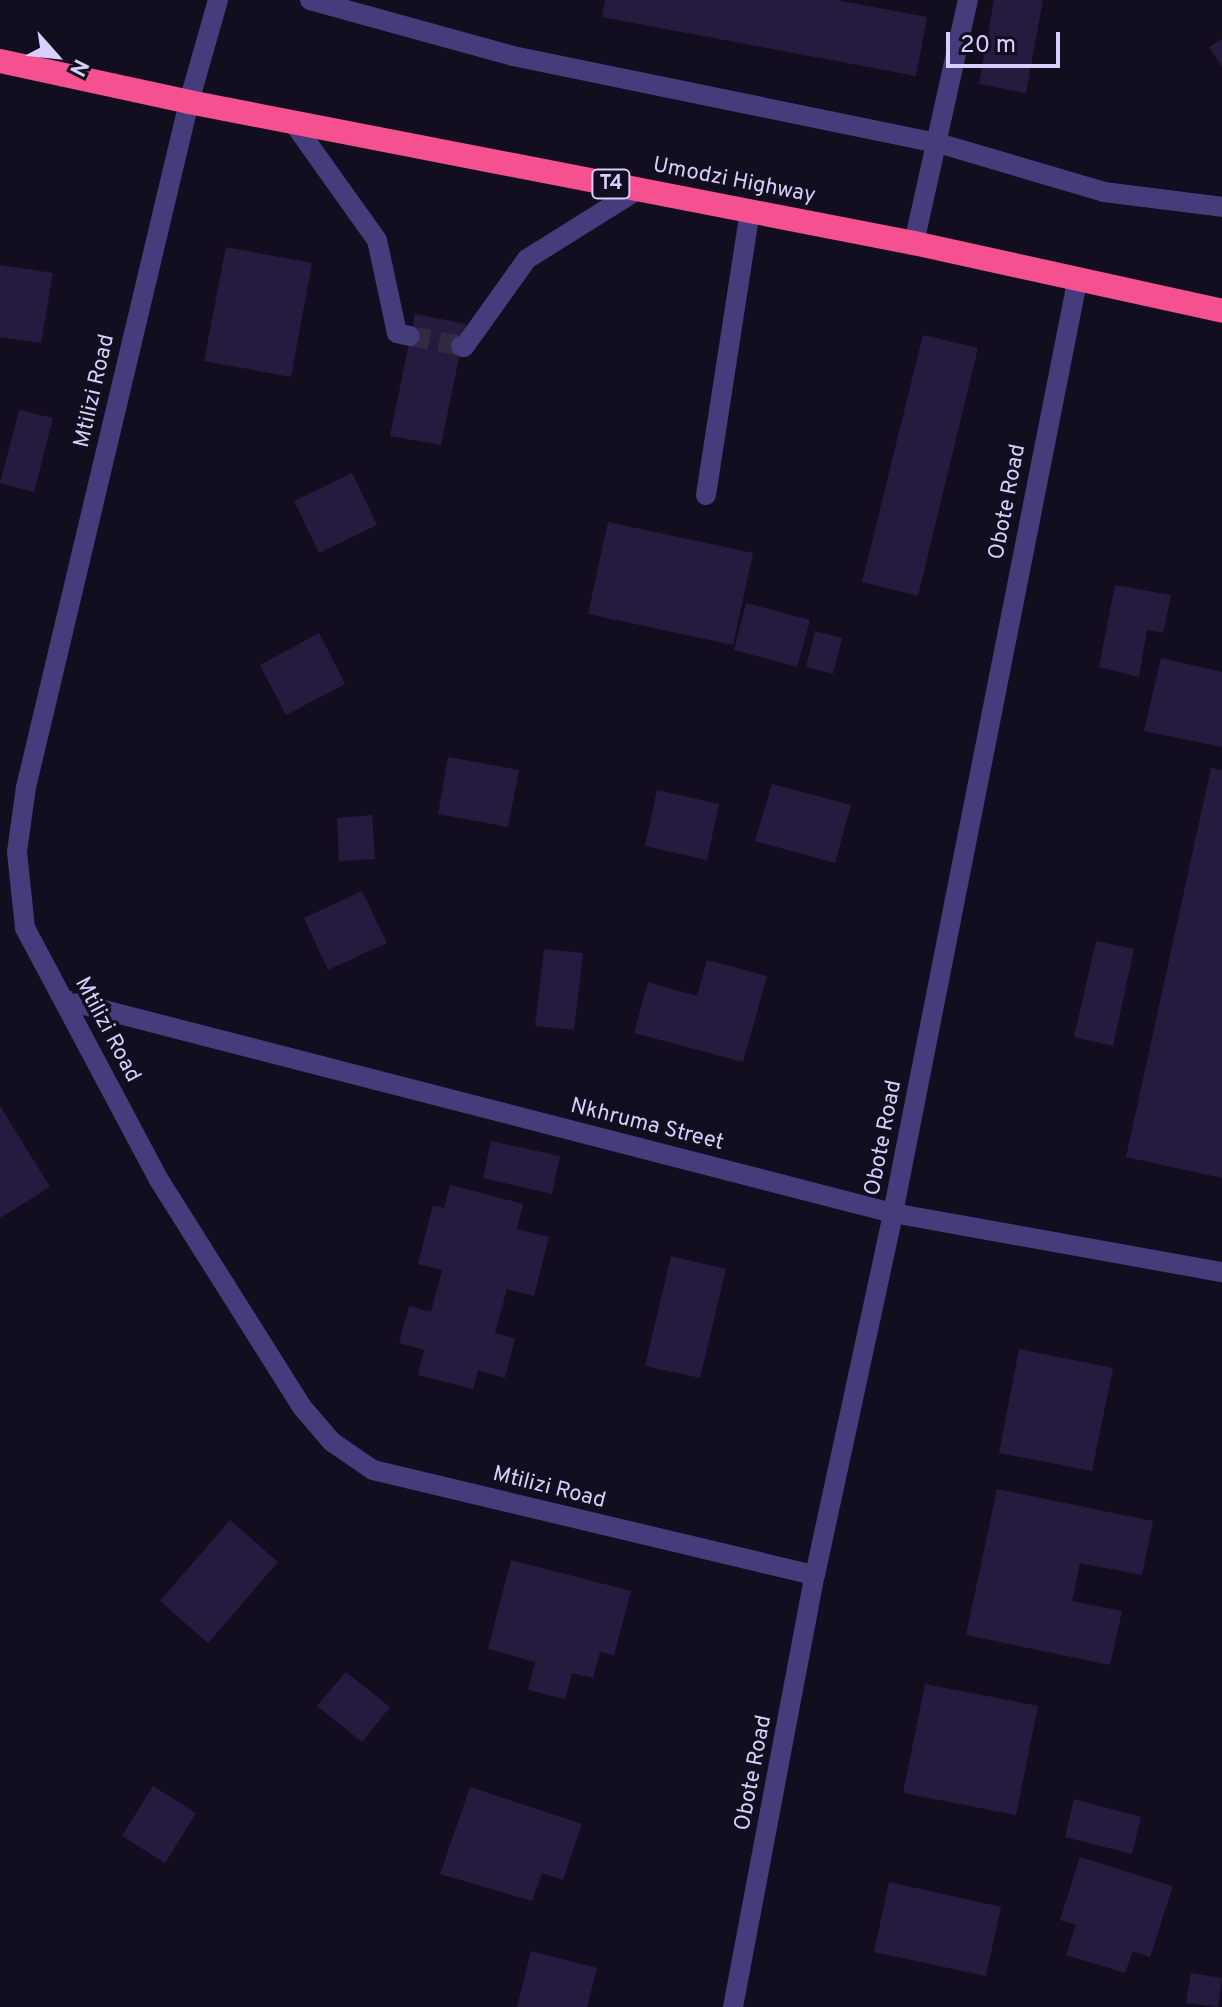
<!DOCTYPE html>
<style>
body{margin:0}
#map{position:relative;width:1222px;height:2007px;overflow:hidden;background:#120e1f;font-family:Overpass,sans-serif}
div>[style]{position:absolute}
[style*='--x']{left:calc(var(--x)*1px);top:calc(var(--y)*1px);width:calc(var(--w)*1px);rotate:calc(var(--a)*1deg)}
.building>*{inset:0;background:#261b3f}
.minor-tunnel>*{height:20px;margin-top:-10px;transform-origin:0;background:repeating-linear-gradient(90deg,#302b40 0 20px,transparent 0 30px)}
.minor>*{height:20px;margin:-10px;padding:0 10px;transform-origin:10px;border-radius:10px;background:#443c7b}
.highway>*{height:24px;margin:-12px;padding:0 12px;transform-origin:12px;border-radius:12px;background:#f55190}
span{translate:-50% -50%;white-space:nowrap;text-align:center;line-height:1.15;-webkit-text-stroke:7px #120e1f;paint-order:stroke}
.shield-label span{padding:2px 6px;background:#120e1f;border:2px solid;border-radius:6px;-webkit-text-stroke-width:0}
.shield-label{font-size:20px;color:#d8cffc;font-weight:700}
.street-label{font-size:22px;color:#d8cffc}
.north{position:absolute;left:16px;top:16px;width:80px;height:80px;-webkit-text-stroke:6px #120e1f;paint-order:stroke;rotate:117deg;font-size:22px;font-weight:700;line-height:32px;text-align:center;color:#d8cffc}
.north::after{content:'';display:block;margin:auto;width:28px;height:36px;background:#d8cffc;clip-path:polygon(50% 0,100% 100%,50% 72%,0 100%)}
.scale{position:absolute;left:946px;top:32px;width:114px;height:36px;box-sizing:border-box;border:4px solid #d8cffc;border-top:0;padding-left:10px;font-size:24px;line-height:28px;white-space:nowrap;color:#d8cffc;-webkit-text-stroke:6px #120e1f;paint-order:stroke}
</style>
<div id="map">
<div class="building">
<i style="clip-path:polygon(605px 0,836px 0,927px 17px,916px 76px,602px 17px)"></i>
<i style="clip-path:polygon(994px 0,1043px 0,1026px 93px,979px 84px)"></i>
<i style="clip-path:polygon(1222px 39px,1222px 67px,1209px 47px)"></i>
<i style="clip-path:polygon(226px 247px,312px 263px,291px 377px,204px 361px)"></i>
<i style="clip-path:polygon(0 265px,53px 273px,41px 343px,0 337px)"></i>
<i style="clip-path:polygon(415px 314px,466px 324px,441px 445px,390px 436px)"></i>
<i style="clip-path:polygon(923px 335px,978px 348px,918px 596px,862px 582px)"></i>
<i style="clip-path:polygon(19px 410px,53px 418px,34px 492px,0 483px)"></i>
<i style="clip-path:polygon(352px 473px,377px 525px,319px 553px,294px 501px)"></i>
<i style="clip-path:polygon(608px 522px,753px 553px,733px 645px,588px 614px)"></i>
<i style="clip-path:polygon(1115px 585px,1171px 595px,1163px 633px,1147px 630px,1139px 677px,1099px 667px)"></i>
<i style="clip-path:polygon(746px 603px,810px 620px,797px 667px,734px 650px)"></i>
<i style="clip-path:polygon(815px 631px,842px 638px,833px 674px,806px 667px)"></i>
<i style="clip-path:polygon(319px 633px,345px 684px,286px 715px,260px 665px)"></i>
<i style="clip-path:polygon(1161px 658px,1222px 672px,1222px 747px,1144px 731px)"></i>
<i style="clip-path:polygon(448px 757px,519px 770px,508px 827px,438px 814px)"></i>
<i style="clip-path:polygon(1211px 768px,1222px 770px,1222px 1178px,1126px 1157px)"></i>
<i style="clip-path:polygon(772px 784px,851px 805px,835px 863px,755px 841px)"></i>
<i style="clip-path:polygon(657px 790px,719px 804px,707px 860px,645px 846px)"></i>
<i style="clip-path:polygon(372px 815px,375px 859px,339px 861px,337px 818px)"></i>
<i style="clip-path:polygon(362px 891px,387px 943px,328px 970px,304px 918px)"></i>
<i style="clip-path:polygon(1096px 941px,1134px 949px,1113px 1046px,1074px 1037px)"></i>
<i style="clip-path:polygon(544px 949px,583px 953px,574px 1030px,535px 1026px)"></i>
<i style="clip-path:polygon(707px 960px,767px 976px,743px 1062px,634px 1033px,648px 982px,697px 996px)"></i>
<i style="clip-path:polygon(0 1106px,50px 1187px,0 1218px)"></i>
<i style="clip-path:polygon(491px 1141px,560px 1156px,552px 1194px,483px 1178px)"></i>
<i style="clip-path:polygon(450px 1185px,523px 1204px,517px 1229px,549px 1237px,534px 1296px,507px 1289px,495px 1333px,515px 1338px,505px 1378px,478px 1370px,473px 1389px,418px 1375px,424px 1350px,399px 1343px,409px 1306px,431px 1312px,442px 1270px,418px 1264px,433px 1205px,444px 1208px)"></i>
<i style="clip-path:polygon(671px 1256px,726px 1269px,700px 1378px,645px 1366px)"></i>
<i style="clip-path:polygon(1019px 1349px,1113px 1368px,1092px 1471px,999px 1453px)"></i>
<i style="clip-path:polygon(997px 1489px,1153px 1521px,1142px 1575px,1080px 1563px,1072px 1601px,1122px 1611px,1110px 1665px,966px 1635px)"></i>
<i style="clip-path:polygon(230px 1520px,278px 1562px,208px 1643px,160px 1601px)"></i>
<i style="clip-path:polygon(511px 1560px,631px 1591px,614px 1655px,600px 1652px,593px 1678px,572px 1673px,565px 1699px,528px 1690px,535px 1662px,488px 1649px)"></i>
<i style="clip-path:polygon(346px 1672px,390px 1707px,362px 1742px,317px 1706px)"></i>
<i style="clip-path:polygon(925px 1684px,1038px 1706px,1016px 1815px,903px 1793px)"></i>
<i style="clip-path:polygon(153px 1786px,196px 1813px,165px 1863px,122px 1836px)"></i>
<i style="clip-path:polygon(470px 1787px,582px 1824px,563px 1880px,542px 1873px,532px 1901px,440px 1874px)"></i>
<i style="clip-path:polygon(1074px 1799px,1141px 1817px,1132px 1854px,1065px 1837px)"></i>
<i style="clip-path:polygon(1080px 1857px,1173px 1886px,1150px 1957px,1133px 1951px,1125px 1973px,1066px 1955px,1076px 1925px,1060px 1920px)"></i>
<i style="clip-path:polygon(889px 1882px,1001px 1907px,986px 1976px,874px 1952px)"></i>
<i style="clip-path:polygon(531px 1951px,597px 1968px,587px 2007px,517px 2007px)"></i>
<i style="clip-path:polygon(1191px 1973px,1222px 1978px,1218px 2007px,1186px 2003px)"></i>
</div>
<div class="minor-tunnel">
<i style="--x:410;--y:336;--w:52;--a:11.1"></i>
</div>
<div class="minor">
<i style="--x:218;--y:0;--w:106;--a:105.9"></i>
<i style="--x:189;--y:102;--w:704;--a:103.38"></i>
<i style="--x:26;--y:787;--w:66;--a:97.9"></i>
<i style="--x:17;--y:852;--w:76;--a:84"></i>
<i style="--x:25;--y:928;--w:285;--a:62"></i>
<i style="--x:159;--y:1180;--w:268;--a:57.8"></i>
<i style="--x:302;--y:1407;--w:46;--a:49.4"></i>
<i style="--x:332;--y:1442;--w:50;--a:34.3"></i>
<i style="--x:373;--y:1470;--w:454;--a:13.4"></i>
<i style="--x:310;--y:0;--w:211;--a:15.4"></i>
<i style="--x:513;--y:56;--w:434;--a:11.6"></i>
<i style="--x:938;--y:143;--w:173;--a:16.4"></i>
<i style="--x:1104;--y:192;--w:119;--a:7.2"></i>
<i style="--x:292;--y:121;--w:146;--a:54.5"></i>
<i style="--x:377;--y:240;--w:95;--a:77.9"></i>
<i style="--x:397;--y:333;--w:13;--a:13"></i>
<i style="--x:914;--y:243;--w:249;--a:-77.5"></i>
<i style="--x:461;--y:346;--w:3;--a:18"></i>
<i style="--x:464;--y:347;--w:108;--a:-54.4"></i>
<i style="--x:527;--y:259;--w:132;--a:-32"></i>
<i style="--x:706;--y:495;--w:287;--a:-81.2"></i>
<i style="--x:65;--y:1000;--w:855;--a:14.43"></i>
<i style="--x:893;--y:1213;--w:334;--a:10.2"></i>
<i style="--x:733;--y:2007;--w:440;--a:-79.3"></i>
<i style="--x:815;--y:1575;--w:370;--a:-77.8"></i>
<i style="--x:893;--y:1213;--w:954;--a:-78.82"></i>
</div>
<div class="highway">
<i style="--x:0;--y:61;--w:193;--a:12.2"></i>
<i style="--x:189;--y:102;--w:739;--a:11.01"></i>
<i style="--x:914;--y:243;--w:315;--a:12.4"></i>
</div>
<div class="shield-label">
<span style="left:611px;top:184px">T4</span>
</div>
<div class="street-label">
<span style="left:734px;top:181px;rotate:11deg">Umodzi Highway</span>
<span style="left:95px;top:391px;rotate:-77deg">Mtilizi Road</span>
<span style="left:1008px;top:502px;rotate:-79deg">Obote Road</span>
<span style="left:107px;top:1030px;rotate:62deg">Mtilizi Road</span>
<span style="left:647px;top:1125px;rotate:14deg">Nkhruma Street</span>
<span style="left:884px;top:1138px;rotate:-79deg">Obote Road</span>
<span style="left:549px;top:1488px;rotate:14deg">Mtilizi Road</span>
<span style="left:754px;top:1773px;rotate:-79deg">Obote Road</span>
</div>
<div class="north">N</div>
<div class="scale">20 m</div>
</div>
